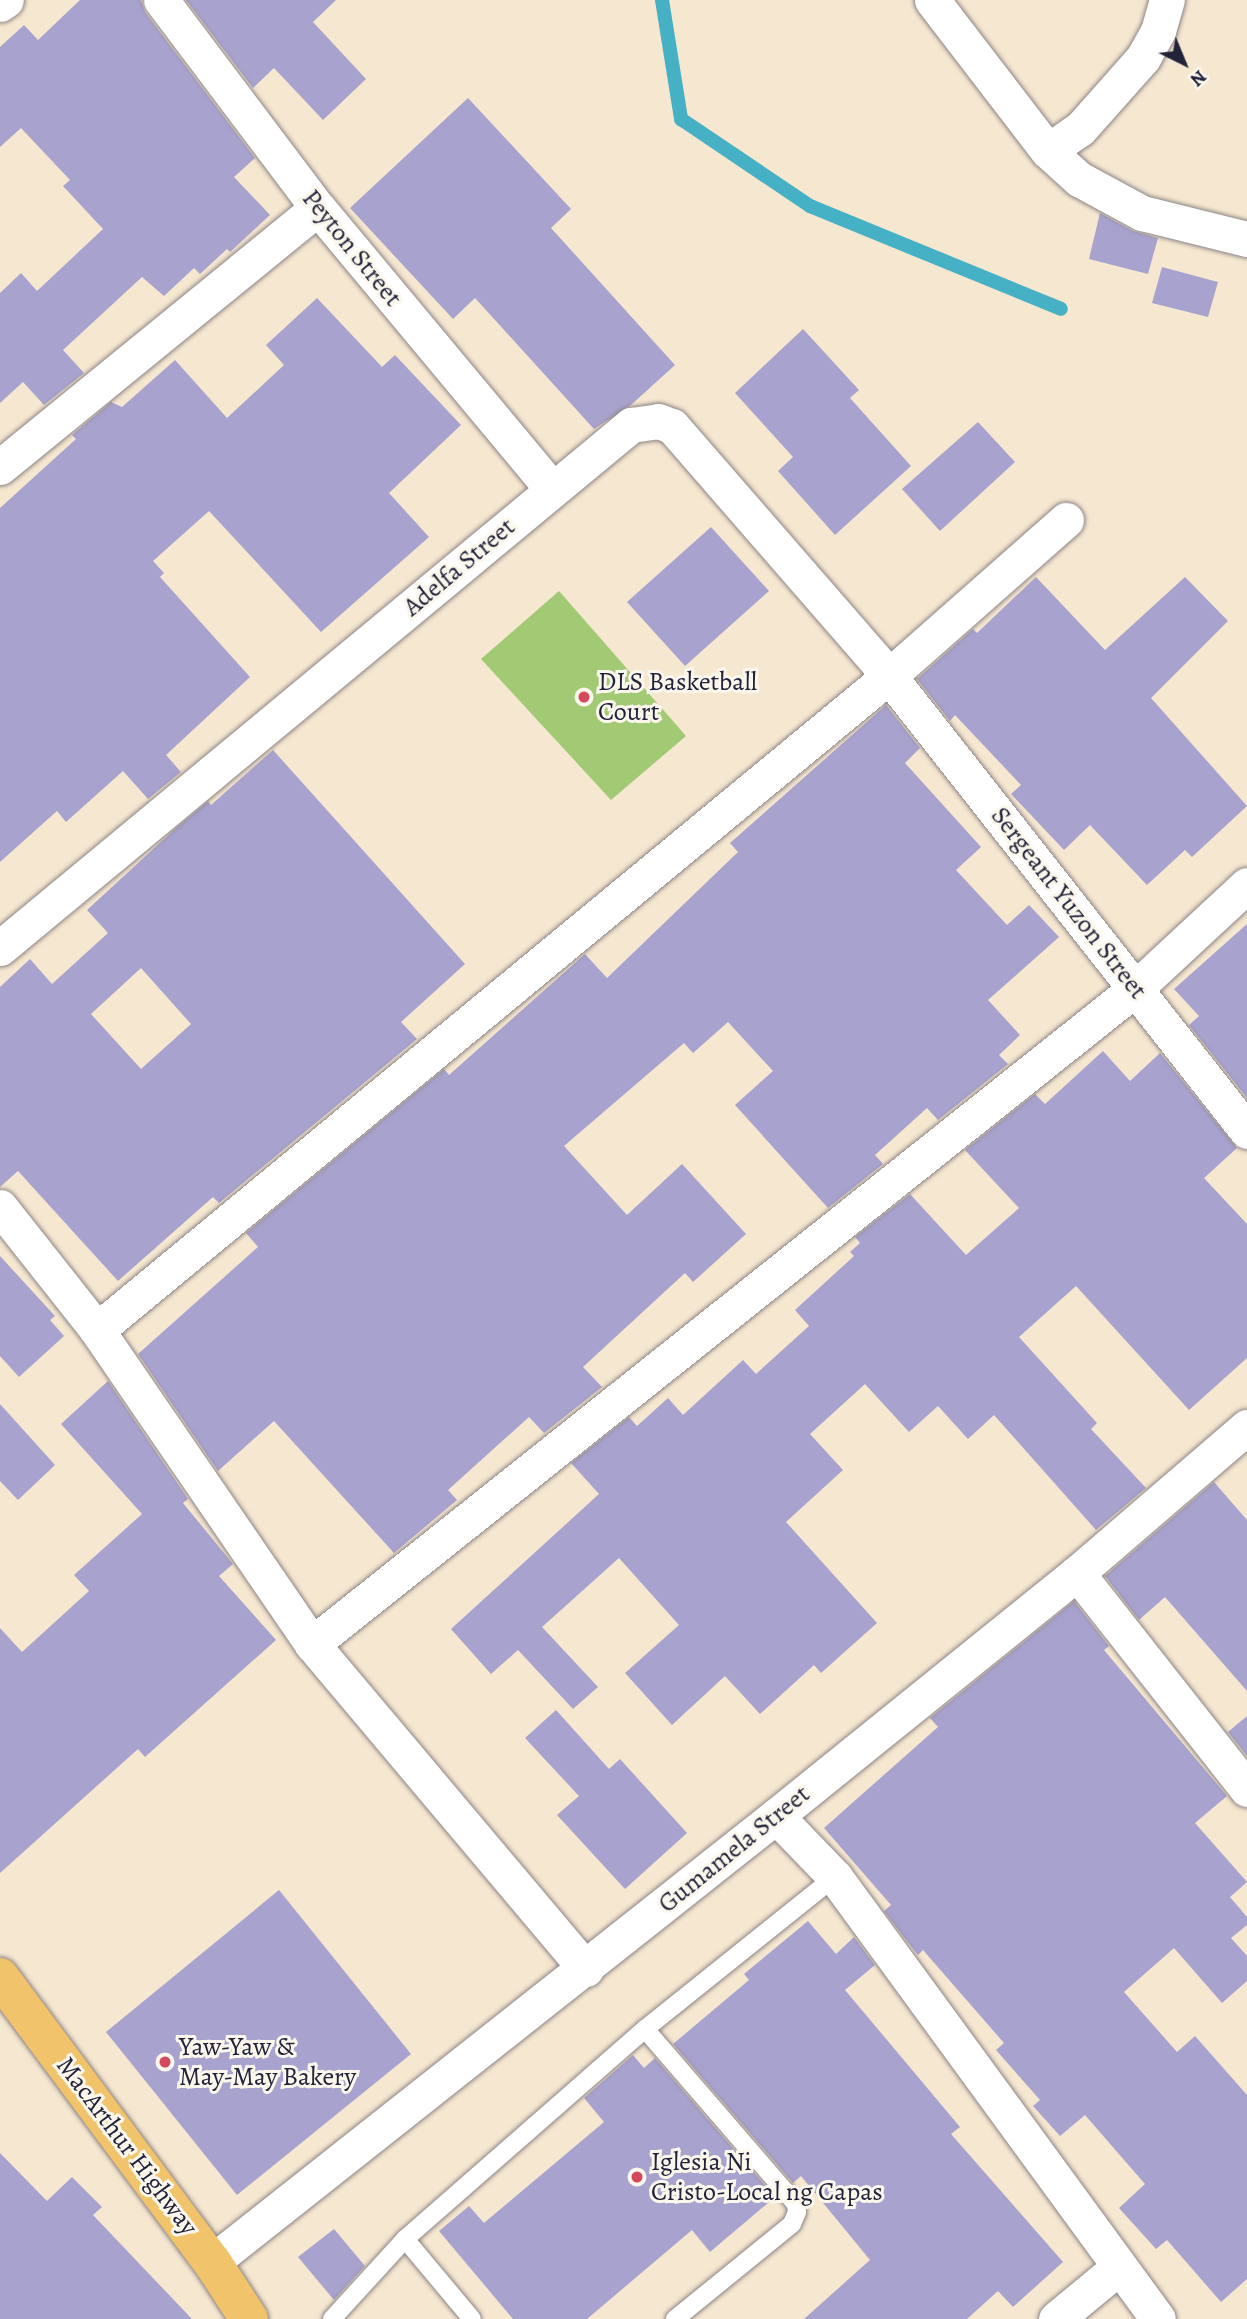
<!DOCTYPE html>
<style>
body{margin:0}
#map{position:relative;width:1247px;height:2319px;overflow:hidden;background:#f6e7d0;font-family:Alegreya,serif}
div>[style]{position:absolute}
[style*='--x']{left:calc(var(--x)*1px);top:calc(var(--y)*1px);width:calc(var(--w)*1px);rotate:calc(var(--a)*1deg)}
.green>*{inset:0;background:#a2c974}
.stream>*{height:14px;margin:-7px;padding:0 7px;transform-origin:7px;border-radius:7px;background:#46b0c4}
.building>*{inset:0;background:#a8a2ce}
.roads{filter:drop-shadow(0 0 2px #8c8486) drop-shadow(0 0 2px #8c8486)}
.service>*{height:18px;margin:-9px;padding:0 9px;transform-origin:9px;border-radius:9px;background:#fff}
.minor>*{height:35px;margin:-17.5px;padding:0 17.5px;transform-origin:17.5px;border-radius:17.5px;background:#fff}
.trunk>*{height:38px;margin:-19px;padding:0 19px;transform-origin:19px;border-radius:19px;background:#f1c36a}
.dots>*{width:19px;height:19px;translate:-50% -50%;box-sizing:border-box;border:4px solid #fbf7ec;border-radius:50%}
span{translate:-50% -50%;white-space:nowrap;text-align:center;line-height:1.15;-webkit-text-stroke:6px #fbf7ec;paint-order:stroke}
.street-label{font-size:26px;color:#22223b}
.poi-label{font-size:26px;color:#22223b}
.left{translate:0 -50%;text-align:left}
.north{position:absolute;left:1149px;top:28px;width:70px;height:70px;-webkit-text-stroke:5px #fbf7ec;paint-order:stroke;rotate:137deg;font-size:19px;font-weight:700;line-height:28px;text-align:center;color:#22223b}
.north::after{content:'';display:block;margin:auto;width:24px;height:32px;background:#22223b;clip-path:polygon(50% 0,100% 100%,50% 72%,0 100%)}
</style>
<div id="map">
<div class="green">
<i style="clip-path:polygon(559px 591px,686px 736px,611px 800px,481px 659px)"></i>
</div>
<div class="stream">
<i style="--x:662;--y:0;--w:121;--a:80.9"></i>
<i style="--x:681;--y:119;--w:156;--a:34"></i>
<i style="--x:810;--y:206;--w:271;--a:22.3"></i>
</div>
<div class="building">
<i style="clip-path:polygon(80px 0,141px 0,145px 12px,255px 158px,234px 177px,270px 215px,230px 252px,227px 249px,200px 274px,194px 268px,164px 296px,142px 277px,63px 350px,84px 373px,44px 405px,23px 382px,0 403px,0 293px,21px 273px,37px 291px,103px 229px,63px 186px,70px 180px,21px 128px,0 147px,0 47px,24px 25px,38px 40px)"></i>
<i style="clip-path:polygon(186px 0,336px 0,313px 22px,366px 79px,323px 120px,274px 68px,253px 88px)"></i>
<i style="clip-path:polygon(468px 98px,571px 209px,551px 228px,675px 365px,631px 405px,594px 429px,475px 298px,453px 319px,350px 208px)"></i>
<i style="clip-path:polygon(1100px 213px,1133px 231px,1158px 238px,1148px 274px,1089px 259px)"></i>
<i style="clip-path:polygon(1162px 267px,1218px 282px,1208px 317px,1152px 303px)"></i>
<i style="clip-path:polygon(317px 298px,382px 367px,395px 355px,461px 425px,389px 493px,429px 537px,321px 632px,209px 511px,153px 561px,164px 573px,160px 577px,250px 677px,166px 755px,181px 772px,148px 799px,123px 771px,66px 822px,57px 811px,0 862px,0 508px,76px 439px,72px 435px,111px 402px,122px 407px,175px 360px,227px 418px,284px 365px,266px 345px)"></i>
<i style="clip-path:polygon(803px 329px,859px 390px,850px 398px,911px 466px,835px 535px,778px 471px,793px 457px,735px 393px)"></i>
<i style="clip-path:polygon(978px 422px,1015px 462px,940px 531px,902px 489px)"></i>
<i style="clip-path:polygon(711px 527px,769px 591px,685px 666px,627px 602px)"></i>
<i style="clip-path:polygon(1036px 577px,1105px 650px,1185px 577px,1228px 621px,1151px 698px,1247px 806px,1192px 857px,1185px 850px,1147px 885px,1090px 825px,1064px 850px,1011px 794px,1021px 785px,955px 715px,950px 721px,917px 679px,973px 629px,977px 633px)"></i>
<i style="clip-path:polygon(886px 705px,920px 748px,905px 763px,981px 847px,956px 870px,1007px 925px,1029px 905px,1059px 937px,988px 1000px,1020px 1035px,999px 1055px,1008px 1064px,938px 1120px,927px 1108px,875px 1155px,883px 1164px,828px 1208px,735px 1105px,773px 1071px,728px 1022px,693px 1053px,684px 1043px,564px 1146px,627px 1215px,682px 1164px,746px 1234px,693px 1282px,685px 1273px,583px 1367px,602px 1387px,544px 1433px,529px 1417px,448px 1490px,457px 1500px,394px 1553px,274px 1421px,218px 1471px,138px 1354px,258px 1247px,246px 1233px,444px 1069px,449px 1075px,585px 954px,607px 978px,738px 852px,730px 843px)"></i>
<i style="clip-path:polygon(evenodd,273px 750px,465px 964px,401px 1022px,417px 1039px,219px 1203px,213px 1197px,118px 1281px,18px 1171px,0 1187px,0 987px,30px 959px,52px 984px,108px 933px,87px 910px,175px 829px,208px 801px,211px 805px,273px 750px,141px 968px,191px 1024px,141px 1069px,91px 1014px,141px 968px)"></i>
<i style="clip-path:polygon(1247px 924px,1247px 1098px,1189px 1025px,1199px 1016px,1174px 989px)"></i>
<i style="clip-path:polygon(1103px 1051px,1130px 1081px,1160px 1053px,1237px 1148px,1204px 1178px,1247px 1224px,1247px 1358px,1189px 1410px,1076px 1286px,1019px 1337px,1097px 1423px,1091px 1429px,1146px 1488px,1096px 1530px,994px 1415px,968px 1439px,938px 1406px,909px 1432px,865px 1384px,810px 1434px,843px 1470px,786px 1522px,877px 1623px,821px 1673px,814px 1665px,760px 1714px,725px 1676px,672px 1725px,625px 1673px,679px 1625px,619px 1558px,542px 1627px,598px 1687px,573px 1709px,518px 1650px,491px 1674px,451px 1629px,599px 1494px,571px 1463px,629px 1417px,637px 1426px,668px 1398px,683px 1415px,743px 1360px,756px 1374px,809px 1326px,795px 1310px,854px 1256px,850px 1252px,860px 1243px,855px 1237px,910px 1194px,966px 1255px,1019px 1208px,965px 1150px,1035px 1094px,1045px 1104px)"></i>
<i style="clip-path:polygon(0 1256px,55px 1316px,50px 1320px,64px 1336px,19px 1377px,0 1356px)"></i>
<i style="clip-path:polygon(108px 1381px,188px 1499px,183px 1503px,233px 1564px,219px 1576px,276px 1640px,145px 1757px,138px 1749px,0 1873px,0 1628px,22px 1652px,89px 1591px,74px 1575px,142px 1514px,61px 1424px)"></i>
<i style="clip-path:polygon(0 1404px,55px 1465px,18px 1500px,0 1481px)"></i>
<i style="clip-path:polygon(1214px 1482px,1247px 1520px,1247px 1691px,1165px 1597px,1139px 1620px,1105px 1576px)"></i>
<i style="clip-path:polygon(1074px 1601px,1109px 1646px,1104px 1650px,1227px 1796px,1195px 1823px,1247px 1882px,1230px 1897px,1247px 1917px,1247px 1925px,1231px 1938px,1247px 1956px,1247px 1981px,1222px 2003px,1174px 1948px,1124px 1992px,1177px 2052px,1195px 2036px,1247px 2095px,1247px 2279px,1221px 2302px,1167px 2240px,1156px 2249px,1119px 2208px,1145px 2184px,1085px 2115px,1060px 2136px,1033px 2106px,1040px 2100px,996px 2050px,1004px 2043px,923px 1950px,918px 1955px,909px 1944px,884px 1911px,891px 1905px,824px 1828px,938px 1727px,930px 1718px)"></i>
<i style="clip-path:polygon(556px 1710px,609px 1769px,620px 1759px,687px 1833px,625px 1889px,557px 1815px,579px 1796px,525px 1738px)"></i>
<i style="clip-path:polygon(1247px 1716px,1247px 1756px,1228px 1732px)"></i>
<i style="clip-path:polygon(279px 1890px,411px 2054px,237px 2195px,106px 2032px)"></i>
<i style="clip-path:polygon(808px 1921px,836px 1954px,854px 1937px,875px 1965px,845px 1990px,960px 2127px,951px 2134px,1063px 2262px,1013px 2307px,998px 2291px,967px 2319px,804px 2319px,870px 2260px,801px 2176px,793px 2183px,673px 2044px,749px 1980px,744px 1974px)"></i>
<i style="clip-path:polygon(633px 2055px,644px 2068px,655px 2058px,775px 2197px,710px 2252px,692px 2230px,587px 2319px,513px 2319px,439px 2231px,469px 2206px,484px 2223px,604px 2122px,584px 2098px)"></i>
<i style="clip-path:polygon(0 2153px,47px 2201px,72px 2177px,102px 2207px,93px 2215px,192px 2319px,0 2319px)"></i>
<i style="clip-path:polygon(334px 2229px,365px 2266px,334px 2300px,298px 2257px)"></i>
</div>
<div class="roads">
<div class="service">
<i style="--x:645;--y:2029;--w:231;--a:49.2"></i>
<i style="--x:796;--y:2204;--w:8;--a:83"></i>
<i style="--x:797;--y:2212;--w:13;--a:113"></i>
<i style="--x:792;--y:2224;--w:151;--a:140.9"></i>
<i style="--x:405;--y:2239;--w:104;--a:50.1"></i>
<i style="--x:332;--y:2319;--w:108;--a:-47.6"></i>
<i style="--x:405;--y:2239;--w:319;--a:-41.2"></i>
<i style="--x:645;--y:2029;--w:243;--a:-38.7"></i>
</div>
<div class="minor">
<i style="--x:161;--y:0;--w:261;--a:53"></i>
<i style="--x:318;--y:208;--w:366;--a:50.2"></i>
<i style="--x:932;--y:0;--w:190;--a:52.5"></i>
<i style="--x:1048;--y:151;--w:42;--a:42.1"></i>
<i style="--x:1079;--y:179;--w:72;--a:28.4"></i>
<i style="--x:1142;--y:213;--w:108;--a:13.9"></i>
<i style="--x:0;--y:4;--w:7;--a:-34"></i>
<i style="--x:1048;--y:151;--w:39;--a:-35"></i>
<i style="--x:1080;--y:129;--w:95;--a:-48.4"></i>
<i style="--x:1143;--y:58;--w:31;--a:-61"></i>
<i style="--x:1158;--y:31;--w:32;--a:-74"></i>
<i style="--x:0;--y:467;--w:410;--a:-39.2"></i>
<i style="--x:0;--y:948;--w:820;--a:-39.65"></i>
<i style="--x:631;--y:425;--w:27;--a:-8"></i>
<i style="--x:658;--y:421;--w:15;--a:20"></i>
<i style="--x:672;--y:426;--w:331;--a:49"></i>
<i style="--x:889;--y:676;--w:579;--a:51.8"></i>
<i style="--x:0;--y:1207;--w:157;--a:51.7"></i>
<i style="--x:97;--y:1330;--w:381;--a:55.6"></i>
<i style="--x:312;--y:1644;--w:425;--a:49.9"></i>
<i style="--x:97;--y:1330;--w:1027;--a:-39.55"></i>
<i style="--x:889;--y:676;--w:236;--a:-41.4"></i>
<i style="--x:1077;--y:1573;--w:275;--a:51.8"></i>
<i style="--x:312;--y:1644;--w:1053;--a:-38.52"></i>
<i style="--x:1136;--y:988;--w:151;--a:-42.9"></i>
<i style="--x:776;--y:1816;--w:85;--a:46"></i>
<i style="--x:835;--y:1877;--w:547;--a:53.84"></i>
<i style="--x:212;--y:2262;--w:719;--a:-38.34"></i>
<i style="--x:776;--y:1816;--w:387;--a:-38.9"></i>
<i style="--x:1077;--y:1573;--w:224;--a:-40.7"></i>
<i style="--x:1056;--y:2319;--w:82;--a:-39.5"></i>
</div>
<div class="trunk">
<i style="--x:0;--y:1977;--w:355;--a:53.4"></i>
<i style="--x:212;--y:2262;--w:68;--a:57"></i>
</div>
</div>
<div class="dots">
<i style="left:584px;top:697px;background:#d1495b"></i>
<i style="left:165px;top:2062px;background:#d1495b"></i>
<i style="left:637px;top:2177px;background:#d1495b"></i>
</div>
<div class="street-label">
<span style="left:352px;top:248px;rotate:51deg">Peyton Street</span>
<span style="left:459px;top:567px;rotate:-40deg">Adelfa Street</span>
<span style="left:1069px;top:903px;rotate:52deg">Sergeant Yuzon Street</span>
<span style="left:734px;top:1849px;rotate:-39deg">Gumamela Street</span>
<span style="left:127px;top:2146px;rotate:53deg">MacArthur Highway</span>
</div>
<div class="poi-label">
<span class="left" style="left:598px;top:697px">DLS Basketball<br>Court</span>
<span class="left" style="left:179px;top:2062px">Yaw-Yaw &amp;<br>May-May Bakery</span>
<span class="left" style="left:651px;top:2177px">Iglesia Ni<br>Cristo-Local ng Capas</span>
</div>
<div class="north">N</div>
</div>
